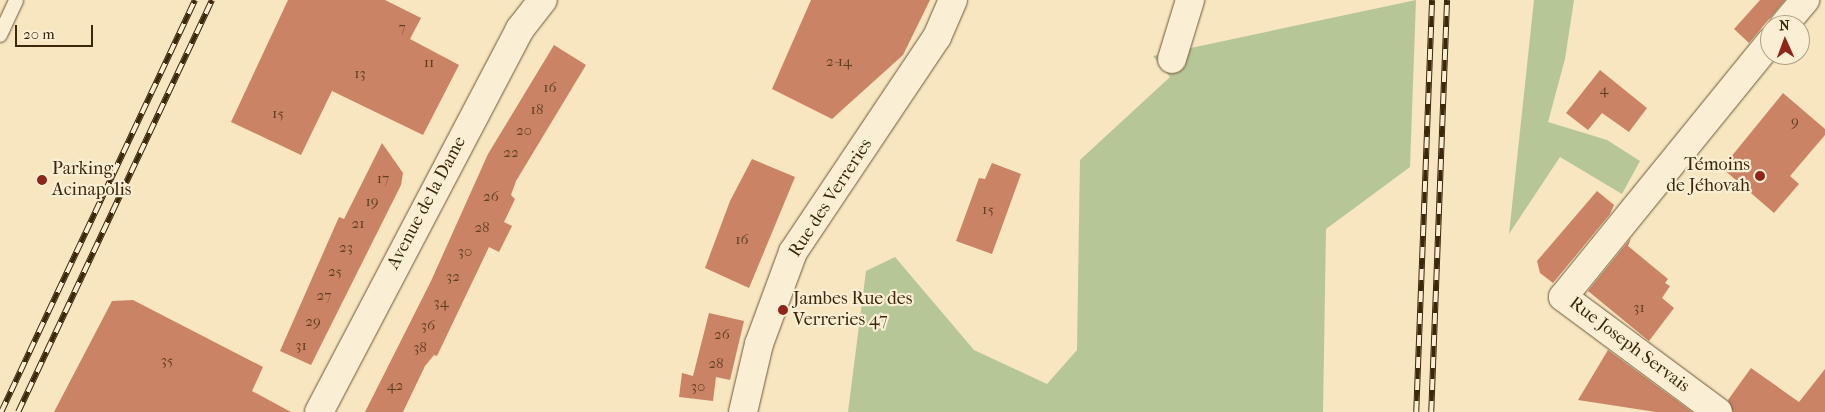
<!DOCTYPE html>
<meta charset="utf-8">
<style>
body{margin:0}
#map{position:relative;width:1825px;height:412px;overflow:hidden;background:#f7e6bf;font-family:"IM FELL French Canon",serif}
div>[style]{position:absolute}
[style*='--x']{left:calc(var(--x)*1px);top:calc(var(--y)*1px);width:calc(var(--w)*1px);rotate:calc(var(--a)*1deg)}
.green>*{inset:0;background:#b7c697}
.building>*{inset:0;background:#cb8365}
.roads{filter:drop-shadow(0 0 1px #6c5737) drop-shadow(0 0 1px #6c5737)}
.lane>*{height:14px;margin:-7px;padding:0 7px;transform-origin:7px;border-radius:7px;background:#faefd5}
.street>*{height:28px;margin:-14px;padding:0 14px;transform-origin:14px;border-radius:14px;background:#faefd5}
.rail>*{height:5.5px;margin-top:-2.75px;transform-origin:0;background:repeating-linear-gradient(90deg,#faefd5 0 11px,#3d270a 0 22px);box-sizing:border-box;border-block:1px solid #3d270a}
.dots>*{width:14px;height:14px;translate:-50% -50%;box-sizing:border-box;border:2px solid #faefd5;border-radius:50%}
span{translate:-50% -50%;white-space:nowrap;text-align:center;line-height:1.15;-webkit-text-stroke:4.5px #faefd5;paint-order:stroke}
.number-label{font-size:15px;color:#603e21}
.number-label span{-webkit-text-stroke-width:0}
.poi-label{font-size:18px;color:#3d270a}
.right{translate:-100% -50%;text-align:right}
.left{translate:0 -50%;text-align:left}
.street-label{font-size:18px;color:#3d270a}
.north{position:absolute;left:1760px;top:15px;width:50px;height:50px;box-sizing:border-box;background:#faefd5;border:1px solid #ae9f84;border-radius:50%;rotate:358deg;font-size:14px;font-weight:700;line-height:20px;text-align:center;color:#3d270a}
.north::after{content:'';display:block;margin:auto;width:18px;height:22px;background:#8f2418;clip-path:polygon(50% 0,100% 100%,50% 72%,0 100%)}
.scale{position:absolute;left:15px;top:25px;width:78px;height:22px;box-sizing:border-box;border:2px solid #3d270a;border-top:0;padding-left:6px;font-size:15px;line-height:18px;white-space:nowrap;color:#3d270a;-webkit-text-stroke:4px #faefd5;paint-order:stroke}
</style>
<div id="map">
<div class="green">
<i style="clip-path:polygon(1416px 0,1410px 167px,1326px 229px,1323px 412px,848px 412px,866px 271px,895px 257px,974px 350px,1047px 384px,1077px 350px,1080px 160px,1170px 77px,1153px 56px)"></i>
<i style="clip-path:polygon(1534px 0,1574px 0,1565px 59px,1548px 122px,1607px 140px,1640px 161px,1622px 194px,1560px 157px,1509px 234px)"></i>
</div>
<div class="building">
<i style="clip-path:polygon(288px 0,385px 0,421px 18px,410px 39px,459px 65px,423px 135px,332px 91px,301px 155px,231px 122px)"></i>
<i style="clip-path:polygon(811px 0,930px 0,903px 55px,832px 119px,772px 89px)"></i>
<i style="clip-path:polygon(1760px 0,1785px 0,1749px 43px,1734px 29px)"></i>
<i style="clip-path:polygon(554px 45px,586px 65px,516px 181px,511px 195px,515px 199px,504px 222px,512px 226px,499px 252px,489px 247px,437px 356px,434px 355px,425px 366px,403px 412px,365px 412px,431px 281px,488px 154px)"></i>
<i style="clip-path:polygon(1600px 70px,1647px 108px,1629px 132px,1602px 113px,1588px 130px,1566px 113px)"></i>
<i style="clip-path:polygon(1783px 93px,1825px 129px,1825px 135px,1790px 176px,1799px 184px,1774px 213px,1722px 168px)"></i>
<i style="clip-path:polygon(382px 143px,403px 173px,401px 185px,311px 365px,280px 351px,339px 217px,344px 219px)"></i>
<i style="clip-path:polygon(752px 159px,795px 177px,749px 288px,705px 268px,730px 201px)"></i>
<i style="clip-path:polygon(992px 163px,1021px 174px,992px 254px,956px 241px,979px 178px,985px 179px)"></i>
<i style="clip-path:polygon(1597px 191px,1614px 205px,1610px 214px,1553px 283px,1540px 273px,1537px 261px)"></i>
<i style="clip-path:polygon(1631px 238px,1628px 246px,1668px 279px,1665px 283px,1670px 286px,1662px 298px,1674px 308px,1649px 341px,1588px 291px)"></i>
<i style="clip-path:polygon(133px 300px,263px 367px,252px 391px,291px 412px,54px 412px,112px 301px)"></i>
<i style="clip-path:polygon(709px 313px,744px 321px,730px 380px,716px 377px,713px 401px,679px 397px,682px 373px,693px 376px)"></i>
<i style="clip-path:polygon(1608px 350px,1692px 412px,1656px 412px,1578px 400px)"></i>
<i style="clip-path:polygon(1751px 368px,1799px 402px,1825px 369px,1825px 412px,1733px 412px,1728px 400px)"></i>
</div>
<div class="roads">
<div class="lane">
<i style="--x:0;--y:35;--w:38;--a:-65"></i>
</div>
<div class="street">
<i style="--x:1784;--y:25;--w:33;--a:-50"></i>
<i style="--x:1172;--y:59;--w:62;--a:-73"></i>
<i style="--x:319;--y:412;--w:433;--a:-62.3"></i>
<i style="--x:520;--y:29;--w:37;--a:-52"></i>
<i style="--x:743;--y:412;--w:70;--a:-76.8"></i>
<i style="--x:759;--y:344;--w:98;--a:-69.7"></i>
<i style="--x:793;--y:252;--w:259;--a:-56.2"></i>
<i style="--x:937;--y:37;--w:40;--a:-66.6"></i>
<i style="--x:1718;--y:412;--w:193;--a:-143.4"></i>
<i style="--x:1563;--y:297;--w:328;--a:-50.9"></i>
</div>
</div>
<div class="rail">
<i style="--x:1;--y:412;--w:455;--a:-64.8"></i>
<i style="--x:18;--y:412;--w:455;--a:-64.8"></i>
<i style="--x:1416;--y:412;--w:412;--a:-87.8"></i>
<i style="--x:1431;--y:412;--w:412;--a:-87.8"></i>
</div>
<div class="dots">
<i style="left:1760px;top:176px;background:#8f2418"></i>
<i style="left:42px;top:180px;background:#8f2418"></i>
<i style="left:783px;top:310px;background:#8f2418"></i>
</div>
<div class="number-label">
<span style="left:402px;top:28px">7</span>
<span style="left:839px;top:62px">2-14</span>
<span style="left:429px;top:63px">11</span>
<span style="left:360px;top:74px">13</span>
<span style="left:550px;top:88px">16</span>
<span style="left:1604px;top:90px">4</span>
<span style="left:537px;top:110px">18</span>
<span style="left:278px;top:114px">15</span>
<span style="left:1795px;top:122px">9</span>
<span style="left:524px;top:131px">20</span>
<span style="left:511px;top:153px">22</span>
<span style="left:383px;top:179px">17</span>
<span style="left:491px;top:197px">26</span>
<span style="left:372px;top:202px">19</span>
<span style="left:988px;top:210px">15</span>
<span style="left:358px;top:224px">21</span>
<span style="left:482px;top:228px">28</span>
<span style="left:742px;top:240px">16</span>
<span style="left:346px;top:248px">23</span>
<span style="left:465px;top:252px">30</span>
<span style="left:335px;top:272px">25</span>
<span style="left:453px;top:277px">32</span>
<span style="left:324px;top:296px">27</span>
<span style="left:441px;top:303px">34</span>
<span style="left:1639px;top:308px">31</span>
<span style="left:313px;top:322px">29</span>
<span style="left:428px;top:326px">36</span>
<span style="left:722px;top:335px">26</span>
<span style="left:301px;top:346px">31</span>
<span style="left:420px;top:348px">38</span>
<span style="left:167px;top:361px">35</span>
<span style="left:716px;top:364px">28</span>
<span style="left:395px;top:386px">42</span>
<span style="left:698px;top:387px">30</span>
</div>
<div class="poi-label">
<span class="right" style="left:1750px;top:176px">Témoins<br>de Jéhovah</span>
<span class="left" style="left:52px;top:180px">Parking<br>Acinapolis</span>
<span class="left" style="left:793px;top:310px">Jambes Rue des<br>Verreries 47</span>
</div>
<div class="street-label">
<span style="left:831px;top:198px;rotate:-57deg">Rue des Verreries</span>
<span style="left:427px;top:203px;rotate:-62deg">Avenue de la Dame</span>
<span style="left:1629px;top:345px;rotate:37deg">Rue Joseph Servais</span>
</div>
<div class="north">N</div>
<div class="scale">20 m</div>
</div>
